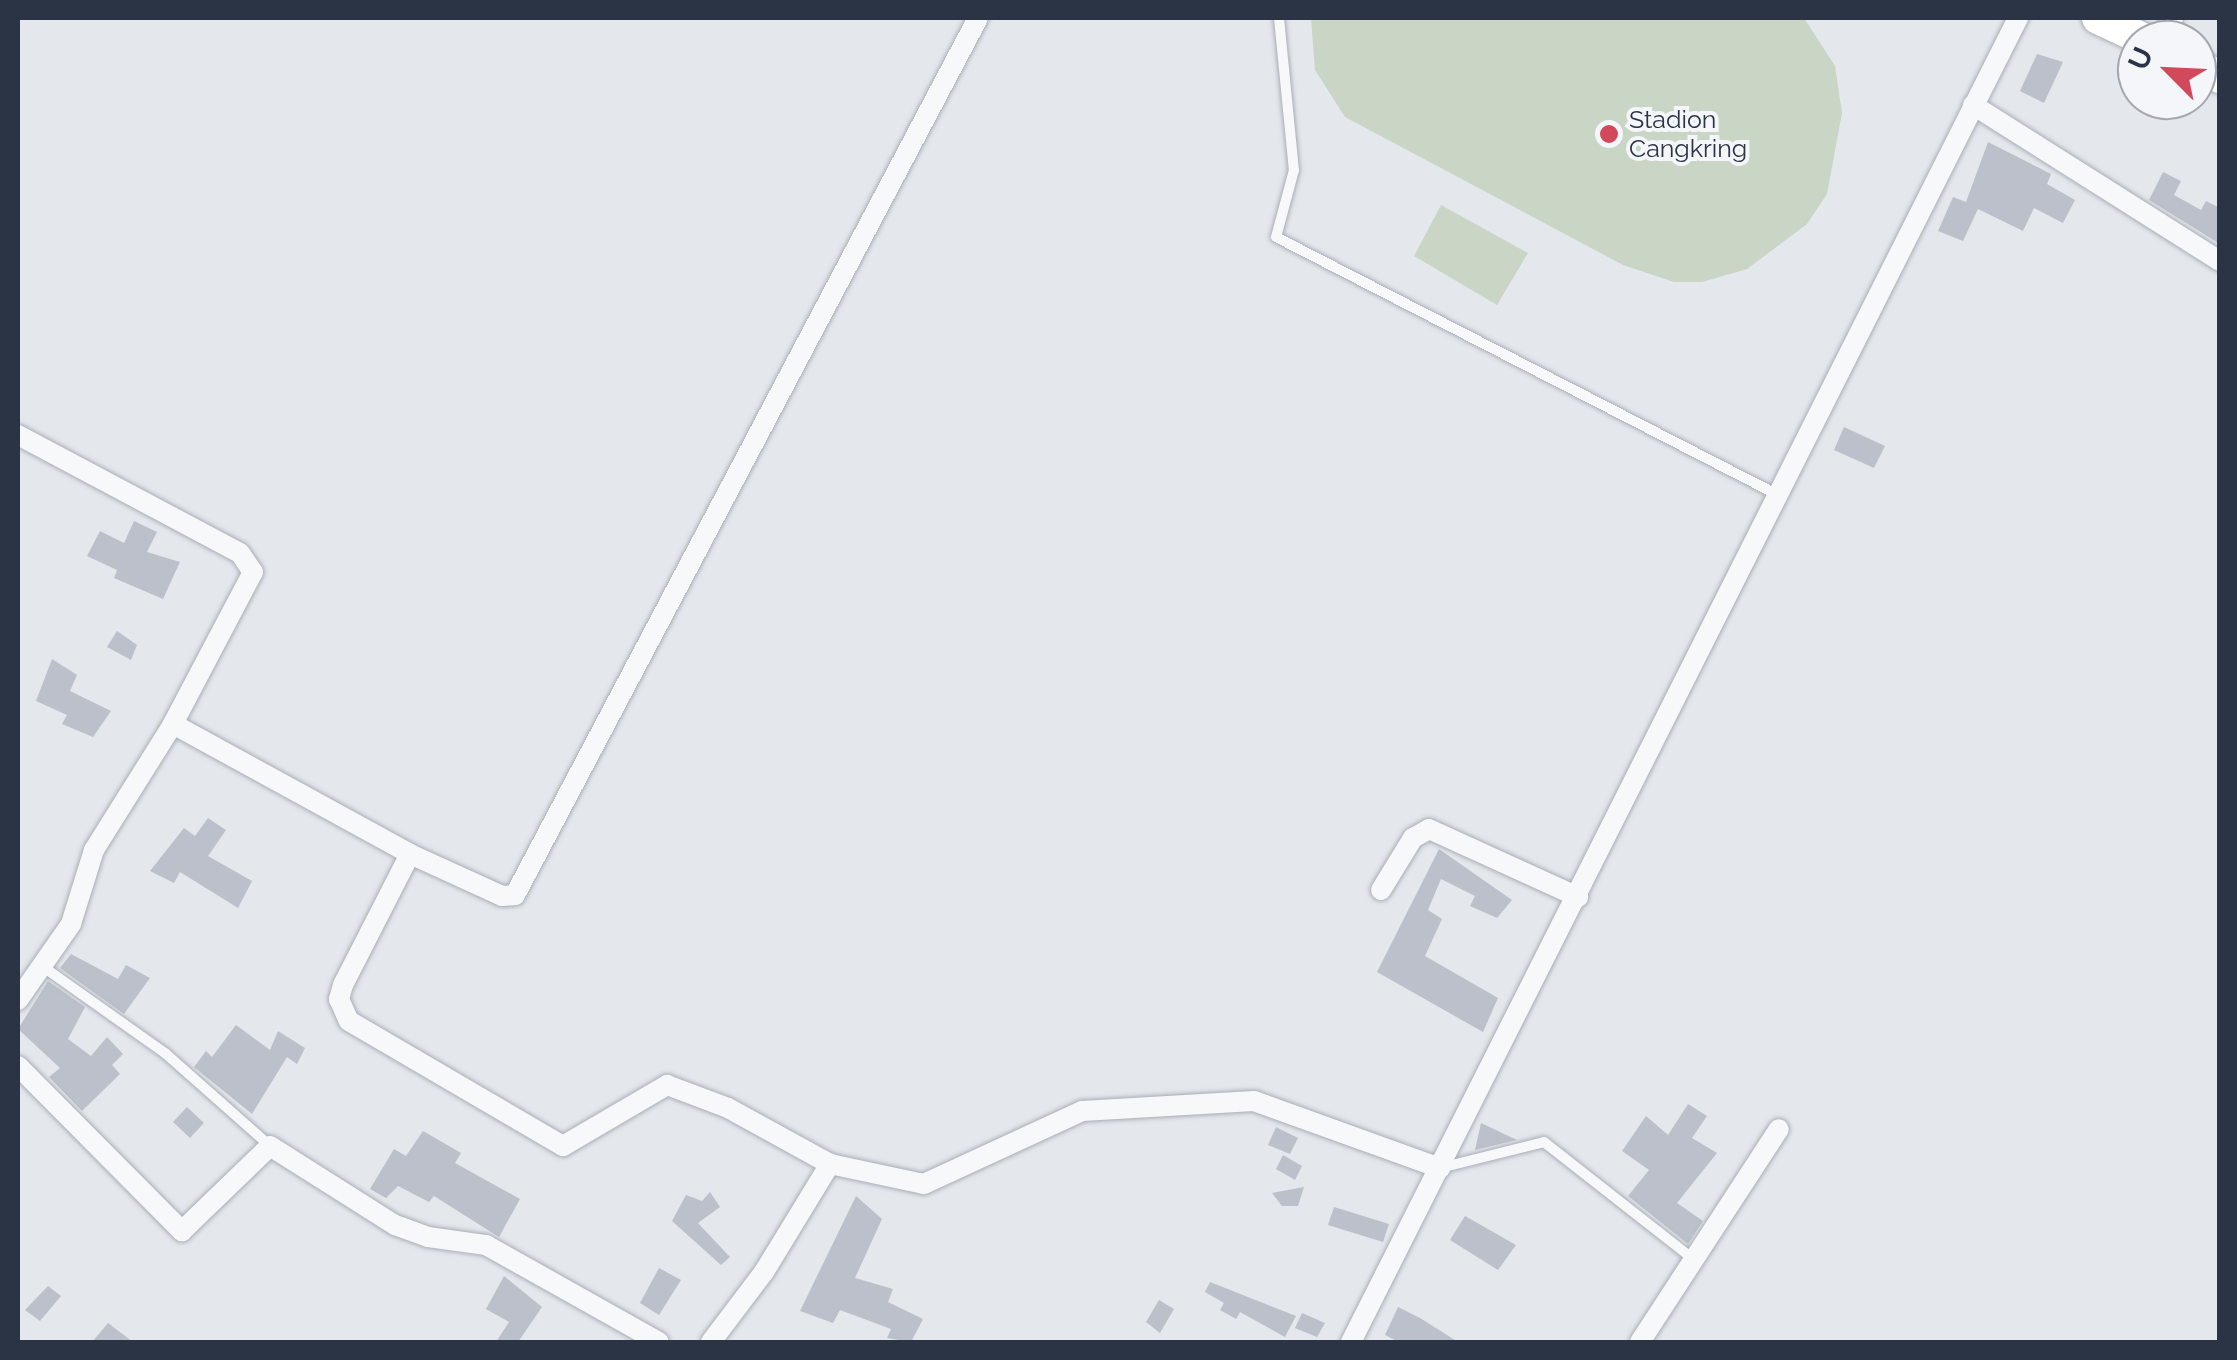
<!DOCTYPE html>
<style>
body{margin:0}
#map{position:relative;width:2237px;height:1360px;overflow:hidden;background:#e4e7ec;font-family:Raleway,sans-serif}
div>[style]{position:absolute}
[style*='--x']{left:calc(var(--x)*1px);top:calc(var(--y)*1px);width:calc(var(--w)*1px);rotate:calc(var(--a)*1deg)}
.green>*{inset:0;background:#c9d6c5}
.building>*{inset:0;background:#bbc0ca}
.roads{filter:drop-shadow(0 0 2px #a9aeb7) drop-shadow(0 0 2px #a9aeb7)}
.service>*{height:10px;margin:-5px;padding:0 5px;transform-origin:5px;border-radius:5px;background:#f7f8fa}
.minor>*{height:20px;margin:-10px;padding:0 10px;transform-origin:10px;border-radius:10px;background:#f7f8fa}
.primary>*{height:32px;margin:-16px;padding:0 16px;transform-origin:16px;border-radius:16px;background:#fff}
.dots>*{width:28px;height:28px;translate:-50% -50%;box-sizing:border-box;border:5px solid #f4f6f9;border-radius:50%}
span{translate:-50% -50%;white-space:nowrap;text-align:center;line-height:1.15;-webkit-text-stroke:8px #f4f6f9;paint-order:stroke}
.poi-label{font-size:25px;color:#2b3445}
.left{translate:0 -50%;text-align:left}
.frame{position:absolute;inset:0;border:20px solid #2b3445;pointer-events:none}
.north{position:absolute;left:2117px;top:20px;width:100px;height:100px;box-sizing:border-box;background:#f4f6f9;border:2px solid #a4a8b1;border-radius:50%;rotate:294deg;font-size:28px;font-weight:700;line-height:40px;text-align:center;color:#2b3445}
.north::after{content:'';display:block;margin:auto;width:35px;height:45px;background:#d1495b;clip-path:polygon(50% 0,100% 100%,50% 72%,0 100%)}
</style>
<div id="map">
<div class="green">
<i style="clip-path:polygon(1311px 18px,1804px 18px,1835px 66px,1842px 113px,1827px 194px,1807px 224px,1747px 269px,1702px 282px,1674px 282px,1623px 265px,1345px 117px,1315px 70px)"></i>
<i style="clip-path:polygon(1441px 205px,1528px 253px,1497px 305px,1414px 256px)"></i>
</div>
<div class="building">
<i style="clip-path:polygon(2037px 54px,2063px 62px,2044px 103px,2020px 91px)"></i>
<i style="clip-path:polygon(1988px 142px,2051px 174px,2047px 184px,2075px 200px,2063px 223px,2034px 208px,2023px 231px,1978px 209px,1963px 241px,1938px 231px,1953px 197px,1966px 202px)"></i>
<i style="clip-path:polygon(2163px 172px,2181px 181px,2174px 195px,2201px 210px,2206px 201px,2220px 208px,2220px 244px,2149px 200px)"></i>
<i style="clip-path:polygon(1844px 427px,1885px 446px,1874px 468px,1834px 450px)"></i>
<i style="clip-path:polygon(134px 521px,157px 532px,147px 552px,180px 562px,163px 599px,114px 578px,117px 570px,87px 556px,100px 531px,124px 543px)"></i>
<i style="clip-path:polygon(117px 631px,137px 645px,131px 660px,107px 647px)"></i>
<i style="clip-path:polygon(52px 659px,77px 675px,70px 691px,111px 711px,93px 737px,62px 724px,67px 715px,36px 701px)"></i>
<i style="clip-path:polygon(208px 818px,226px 830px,208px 856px,252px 881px,238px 908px,180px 872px,174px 883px,150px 871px,184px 828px,195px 836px)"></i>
<i style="clip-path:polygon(1439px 849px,1512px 900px,1497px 918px,1470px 906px,1475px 896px,1441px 879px,1428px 910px,1442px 919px,1425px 956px,1498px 998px,1483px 1032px,1377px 972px)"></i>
<i style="clip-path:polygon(71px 954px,118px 979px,126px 965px,150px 978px,124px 1014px,60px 968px)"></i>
<i style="clip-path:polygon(48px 981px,85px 1007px,68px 1039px,91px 1056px,107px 1037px,123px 1054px,112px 1065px,120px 1074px,82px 1111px,49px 1077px,60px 1068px,18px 1029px)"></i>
<i style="clip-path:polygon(236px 1025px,270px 1050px,278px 1031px,305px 1048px,297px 1064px,287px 1057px,252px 1114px,194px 1067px,206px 1051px,212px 1057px)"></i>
<i style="clip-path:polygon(1688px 1104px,1707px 1116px,1692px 1138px,1717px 1153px,1677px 1203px,1703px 1221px,1688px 1244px,1628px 1196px,1649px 1170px,1622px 1151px,1646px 1116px,1668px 1135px)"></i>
<i style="clip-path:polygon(187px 1107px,204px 1123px,190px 1138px,173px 1122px)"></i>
<i style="clip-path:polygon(1481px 1123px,1517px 1140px,1475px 1150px)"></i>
<i style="clip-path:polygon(1276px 1127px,1298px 1138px,1290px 1154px,1268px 1145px)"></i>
<i style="clip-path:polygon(423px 1131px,461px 1153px,455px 1163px,520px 1199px,499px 1237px,434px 1196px,429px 1202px,398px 1186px,386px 1198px,370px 1189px,394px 1149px,406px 1156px)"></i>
<i style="clip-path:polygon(1283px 1155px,1302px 1166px,1295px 1180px,1276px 1169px)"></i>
<i style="clip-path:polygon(1304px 1187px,1298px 1206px,1282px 1206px,1272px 1193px)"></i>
<i style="clip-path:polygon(710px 1192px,720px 1207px,698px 1223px,730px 1257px,721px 1265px,672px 1221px,686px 1195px,702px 1201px)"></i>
<i style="clip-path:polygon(856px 1196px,882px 1219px,855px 1278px,893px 1289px,888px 1302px,923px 1319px,911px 1342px,887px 1338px,891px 1329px,840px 1310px,833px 1323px,800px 1311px)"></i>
<i style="clip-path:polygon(1334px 1207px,1389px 1224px,1383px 1242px,1328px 1225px)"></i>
<i style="clip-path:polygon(1465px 1216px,1516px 1245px,1498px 1270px,1450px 1240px)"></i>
<i style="clip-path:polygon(659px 1268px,681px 1280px,659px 1315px,640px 1303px)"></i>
<i style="clip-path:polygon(504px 1276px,542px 1307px,518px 1342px,496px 1342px,509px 1322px,486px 1309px)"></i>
<i style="clip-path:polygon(1210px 1282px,1296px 1316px,1285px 1337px,1240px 1312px,1236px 1319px,1220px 1310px,1224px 1303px,1205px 1292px)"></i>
<i style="clip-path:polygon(48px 1286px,61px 1296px,40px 1321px,25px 1310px)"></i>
<i style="clip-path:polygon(1159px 1300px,1174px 1309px,1160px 1333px,1146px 1322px)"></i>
<i style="clip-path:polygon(1398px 1307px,1420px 1318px,1458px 1342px,1399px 1342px,1385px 1335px)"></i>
<i style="clip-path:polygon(1302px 1313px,1325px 1323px,1317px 1337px,1295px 1328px)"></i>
<i style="clip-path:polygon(108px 1323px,133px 1342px,92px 1342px)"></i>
</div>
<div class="roads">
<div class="service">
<i style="--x:1279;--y:18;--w:153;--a:84.4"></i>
<i style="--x:1294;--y:170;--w:69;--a:105"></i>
<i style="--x:1276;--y:237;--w:564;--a:27.2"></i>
<i style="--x:42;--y:966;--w:151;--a:35.3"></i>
<i style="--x:165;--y:1053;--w:140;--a:41.5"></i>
<i style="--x:1440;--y:1168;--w:107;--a:-14"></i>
<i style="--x:1544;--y:1142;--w:189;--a:38.1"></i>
</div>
<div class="minor">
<i style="--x:2161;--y:40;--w:25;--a:-61"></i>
<i style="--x:1973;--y:105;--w:292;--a:32.3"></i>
<i style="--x:18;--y:435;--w:251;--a:28"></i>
<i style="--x:240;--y:553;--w:23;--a:56"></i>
<i style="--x:253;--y:572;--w:172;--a:117.8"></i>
<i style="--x:173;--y:724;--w:149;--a:122.1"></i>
<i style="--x:94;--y:850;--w:77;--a:107.3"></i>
<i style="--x:71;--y:924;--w:93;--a:124.9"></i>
<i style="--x:173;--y:724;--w:270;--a:28.7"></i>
<i style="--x:410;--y:854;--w:101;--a:24.5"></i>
<i style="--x:502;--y:896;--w:13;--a:-4"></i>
<i style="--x:515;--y:895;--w:992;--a:-62.17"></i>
<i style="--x:410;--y:854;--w:147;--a:117.1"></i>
<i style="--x:343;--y:985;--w:15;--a:106"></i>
<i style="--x:339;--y:999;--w:24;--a:66"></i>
<i style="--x:349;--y:1021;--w:248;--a:30.3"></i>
<i style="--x:563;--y:1146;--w:121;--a:-30.4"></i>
<i style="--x:667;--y:1085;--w:65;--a:20.7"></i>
<i style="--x:728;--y:1108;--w:116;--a:28.8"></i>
<i style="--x:1381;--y:890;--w:61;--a:-58.4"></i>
<i style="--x:1413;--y:838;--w:18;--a:-29"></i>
<i style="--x:1429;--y:829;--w:164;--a:24.5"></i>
<i style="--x:18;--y:1066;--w:233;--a:45.2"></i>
<i style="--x:182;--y:1231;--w:122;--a:-44"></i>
<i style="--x:270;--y:1146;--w:148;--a:32.3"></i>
<i style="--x:395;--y:1225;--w:35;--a:20"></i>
<i style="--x:428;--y:1237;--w:59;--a:7.9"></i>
<i style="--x:486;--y:1245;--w:198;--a:29.3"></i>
<i style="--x:711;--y:1342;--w:88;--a:-52.9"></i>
<i style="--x:764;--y:1272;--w:127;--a:-58.6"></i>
<i style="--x:830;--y:1164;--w:96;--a:12"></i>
<i style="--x:924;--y:1184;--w:174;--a:-24.8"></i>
<i style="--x:1082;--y:1111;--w:172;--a:-3.3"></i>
<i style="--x:1254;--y:1101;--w:198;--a:19.8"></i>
<i style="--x:1351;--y:1342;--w:1483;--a:-63.26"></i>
<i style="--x:1640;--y:1342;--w:254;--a:-56.9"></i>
</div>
<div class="primary">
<i style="--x:2098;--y:18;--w:52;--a:25.1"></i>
<i style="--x:2197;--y:65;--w:26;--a:28"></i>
</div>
</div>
<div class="dots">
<i style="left:1609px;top:134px;background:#d1495b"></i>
</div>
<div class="poi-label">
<span class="left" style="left:1629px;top:134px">Stadion<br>Cangkring</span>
</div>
<div class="frame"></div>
<div class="north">U</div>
</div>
